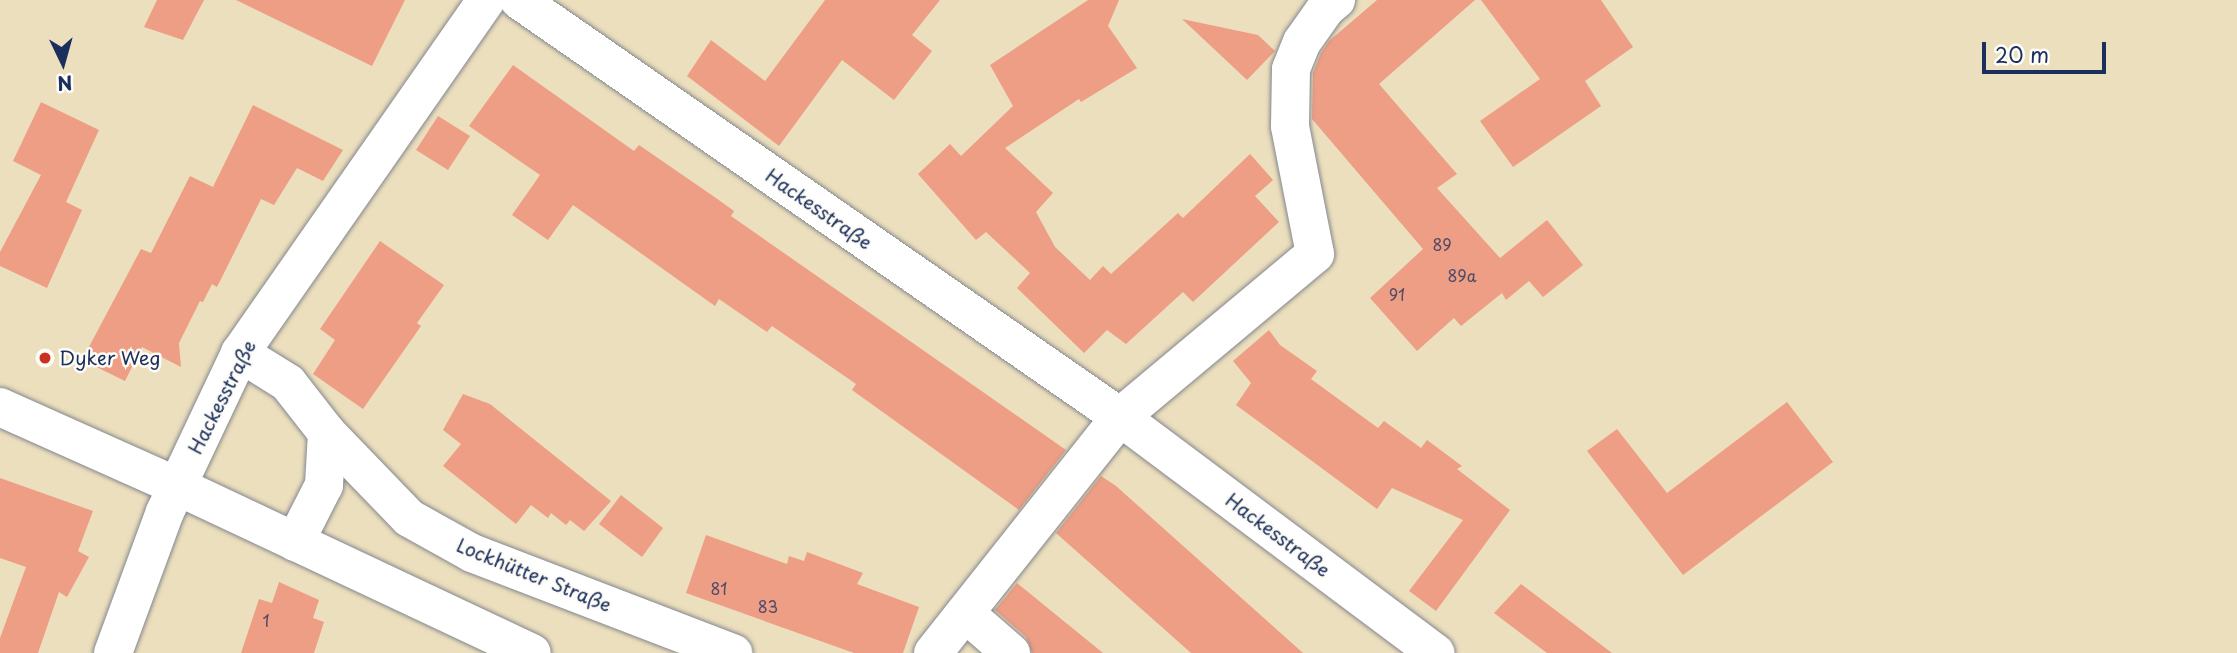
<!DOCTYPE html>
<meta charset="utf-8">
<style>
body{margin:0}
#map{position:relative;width:2237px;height:653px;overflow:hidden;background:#ecdfbd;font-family:"Playpen Sans",sans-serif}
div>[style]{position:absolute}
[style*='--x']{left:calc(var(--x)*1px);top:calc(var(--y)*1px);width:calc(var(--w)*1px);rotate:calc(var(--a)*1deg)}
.building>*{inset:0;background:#ee9e85}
.roads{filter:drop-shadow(0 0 2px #84878e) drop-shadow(0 0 2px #84878e)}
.minor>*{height:38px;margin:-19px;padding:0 19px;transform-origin:19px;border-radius:19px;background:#fff}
.dots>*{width:19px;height:19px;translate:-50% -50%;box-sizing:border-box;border:4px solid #fdfcf7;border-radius:50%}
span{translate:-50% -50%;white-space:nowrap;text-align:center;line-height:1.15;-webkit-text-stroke:5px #fdfcf7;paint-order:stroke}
.number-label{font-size:16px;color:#504b68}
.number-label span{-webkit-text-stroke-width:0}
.street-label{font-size:19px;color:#1b2f5e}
.poi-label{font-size:19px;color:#1b2f5e}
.left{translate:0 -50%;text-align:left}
.north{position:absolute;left:28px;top:28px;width:70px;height:70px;-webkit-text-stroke:5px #fdfcf7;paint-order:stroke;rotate:175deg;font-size:19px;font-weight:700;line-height:28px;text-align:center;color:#1b2f5e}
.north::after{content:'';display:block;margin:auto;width:24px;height:32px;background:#1b2f5e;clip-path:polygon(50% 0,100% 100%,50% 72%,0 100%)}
.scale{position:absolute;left:1982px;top:42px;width:124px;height:32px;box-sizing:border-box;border:4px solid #1b2f5e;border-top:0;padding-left:9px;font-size:21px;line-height:24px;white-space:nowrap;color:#1b2f5e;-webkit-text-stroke:5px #fdfcf7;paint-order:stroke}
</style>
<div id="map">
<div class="building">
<i style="clip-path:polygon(157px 0,204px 0,183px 40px,144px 27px)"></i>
<i style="clip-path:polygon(236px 0,405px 0,372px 66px)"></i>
<i style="clip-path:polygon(825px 0,940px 0,912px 35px,932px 51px,894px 100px,842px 60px,779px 146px,687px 76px,711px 40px,765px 81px)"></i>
<i style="clip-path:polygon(1088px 0,1119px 0,1108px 26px,1137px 68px,1081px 102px,1079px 99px,1005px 148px,1053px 193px,1036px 212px,1055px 247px,1090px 280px,1103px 266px,1111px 274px,1178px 213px,1183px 218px,1250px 154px,1273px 180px,1255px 196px,1279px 222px,1193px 302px,1183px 292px,1126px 344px,1107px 330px,1084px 353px,1017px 288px,1030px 273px,986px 232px,976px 240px,918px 174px,950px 144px,961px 156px,1013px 106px,990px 65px)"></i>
<i style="clip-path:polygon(1377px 0,1475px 0,1379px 84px,1457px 174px,1437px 188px,1500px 258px,1547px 220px,1583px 265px,1543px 297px,1529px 281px,1506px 300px,1502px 293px,1461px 326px,1454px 318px,1417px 351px,1370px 298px,1423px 249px,1312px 119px,1313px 73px,1321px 53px,1329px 41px)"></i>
<i style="clip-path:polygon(1481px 0,1601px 0,1633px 47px,1585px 81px,1601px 106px,1513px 167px,1480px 121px,1540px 79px)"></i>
<i style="clip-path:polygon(1182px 19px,1258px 35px,1275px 51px,1247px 80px)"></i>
<i style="clip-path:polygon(513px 65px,634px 151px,639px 145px,716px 198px,734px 211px,731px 216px,1066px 450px,1019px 510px,852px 390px,856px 384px,772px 326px,767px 332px,719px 299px,715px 306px,573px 205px,548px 240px,512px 215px,540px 175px,469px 126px)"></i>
<i style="clip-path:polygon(41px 102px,99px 130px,66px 202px,82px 210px,47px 288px,0 266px,0 252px,41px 175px,13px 161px)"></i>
<i style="clip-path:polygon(253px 105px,343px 150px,323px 181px,297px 168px,274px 205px,261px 199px,217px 287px,212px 284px,203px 302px,200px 301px,179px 343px,181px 367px,142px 347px,125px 381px,82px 360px,141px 249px,151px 253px,190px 176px,213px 187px)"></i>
<i style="clip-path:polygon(438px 116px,470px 136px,448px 170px,416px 150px)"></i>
<i style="clip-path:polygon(380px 241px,444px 285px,417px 323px,421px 326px,363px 409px,313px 374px,335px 340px,320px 329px)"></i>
<i style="clip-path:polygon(1269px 330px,1280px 345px,1317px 371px,1311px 379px,1378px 428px,1384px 421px,1421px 448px,1427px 440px,1462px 466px,1457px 469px,1510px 510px,1436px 611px,1409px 591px,1463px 520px,1392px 488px,1377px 509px,1236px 405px,1251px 383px,1233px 361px)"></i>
<i style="clip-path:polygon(463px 394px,490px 404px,611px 501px,584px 531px,570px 520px,566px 525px,551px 513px,548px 518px,531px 505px,516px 524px,443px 466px,461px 444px,443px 430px)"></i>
<i style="clip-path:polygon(1787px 402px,1833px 462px,1683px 575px,1587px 451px,1617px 429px,1667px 493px)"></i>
<i style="clip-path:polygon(1101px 476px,1116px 486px,1303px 653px,1191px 653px,1056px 533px)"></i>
<i style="clip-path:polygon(0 478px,93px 511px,78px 551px,89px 557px,67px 597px,59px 592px,38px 653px,0 653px,0 638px,26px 567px,0 558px)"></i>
<i style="clip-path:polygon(621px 495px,663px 528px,642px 557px,599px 524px)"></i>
<i style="clip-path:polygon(706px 535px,787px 564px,789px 556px,804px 561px,807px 552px,863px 573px,857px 584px,919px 607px,903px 653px,854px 653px,686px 593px)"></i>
<i style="clip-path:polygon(279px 582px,319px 600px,313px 618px,324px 622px,314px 653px,241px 653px,259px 599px,272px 603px)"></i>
<i style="clip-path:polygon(1017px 583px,1103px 653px,1032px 653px,1026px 637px,995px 610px)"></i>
<i style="clip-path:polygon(1521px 584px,1612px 653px,1547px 653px,1494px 613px)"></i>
</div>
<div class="roads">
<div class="minor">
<i style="--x:519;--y:0;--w:731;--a:34.75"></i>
<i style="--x:1120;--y:417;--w:394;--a:36.8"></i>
<i style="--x:240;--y:353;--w:57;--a:32"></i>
<i style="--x:288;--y:383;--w:63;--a:52"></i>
<i style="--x:327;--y:433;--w:118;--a:46"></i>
<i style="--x:409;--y:518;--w:72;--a:29.1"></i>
<i style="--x:472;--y:553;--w:280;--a:21"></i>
<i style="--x:0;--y:407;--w:194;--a:24.1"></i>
<i style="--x:177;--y:486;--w:392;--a:25.2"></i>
<i style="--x:295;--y:542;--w:64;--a:-63"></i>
<i style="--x:324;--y:485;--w:52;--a:-86.7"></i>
<i style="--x:965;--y:613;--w:61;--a:41"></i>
<i style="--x:113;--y:653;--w:150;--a:-69.8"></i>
<i style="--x:165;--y:512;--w:176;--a:-64.7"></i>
<i style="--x:240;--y:353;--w:430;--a:-55.1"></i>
<i style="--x:933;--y:653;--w:301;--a:-51.6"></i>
<i style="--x:1120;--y:417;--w:254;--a:-39.9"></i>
<i style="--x:1315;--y:254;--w:130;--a:-101.1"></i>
<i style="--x:1290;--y:126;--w:57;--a:-89"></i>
<i style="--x:1291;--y:69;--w:29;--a:-68"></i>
<i style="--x:1302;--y:42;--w:42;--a:-54.8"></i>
<i style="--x:1326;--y:8;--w:13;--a:-39"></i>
</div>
</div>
<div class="dots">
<i style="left:45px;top:358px;background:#c8321e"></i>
</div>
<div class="number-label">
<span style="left:1442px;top:244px">89</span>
<span style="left:1462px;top:275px">89a</span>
<span style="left:1397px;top:294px">91</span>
<span style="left:719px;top:588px">81</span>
<span style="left:768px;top:606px">83</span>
<span style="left:266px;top:620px">1</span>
</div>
<div class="street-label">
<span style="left:819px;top:209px;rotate:35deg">Hackesstraße</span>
<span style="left:222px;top:397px;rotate:-63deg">Hackesstraße</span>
<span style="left:1278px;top:535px;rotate:37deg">Hackesstraße</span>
<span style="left:534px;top:575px;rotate:22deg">Lockhütter Straße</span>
</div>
<div class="poi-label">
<span class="left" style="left:59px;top:358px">Dyker Weg</span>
</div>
<div class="north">N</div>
<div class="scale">20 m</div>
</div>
